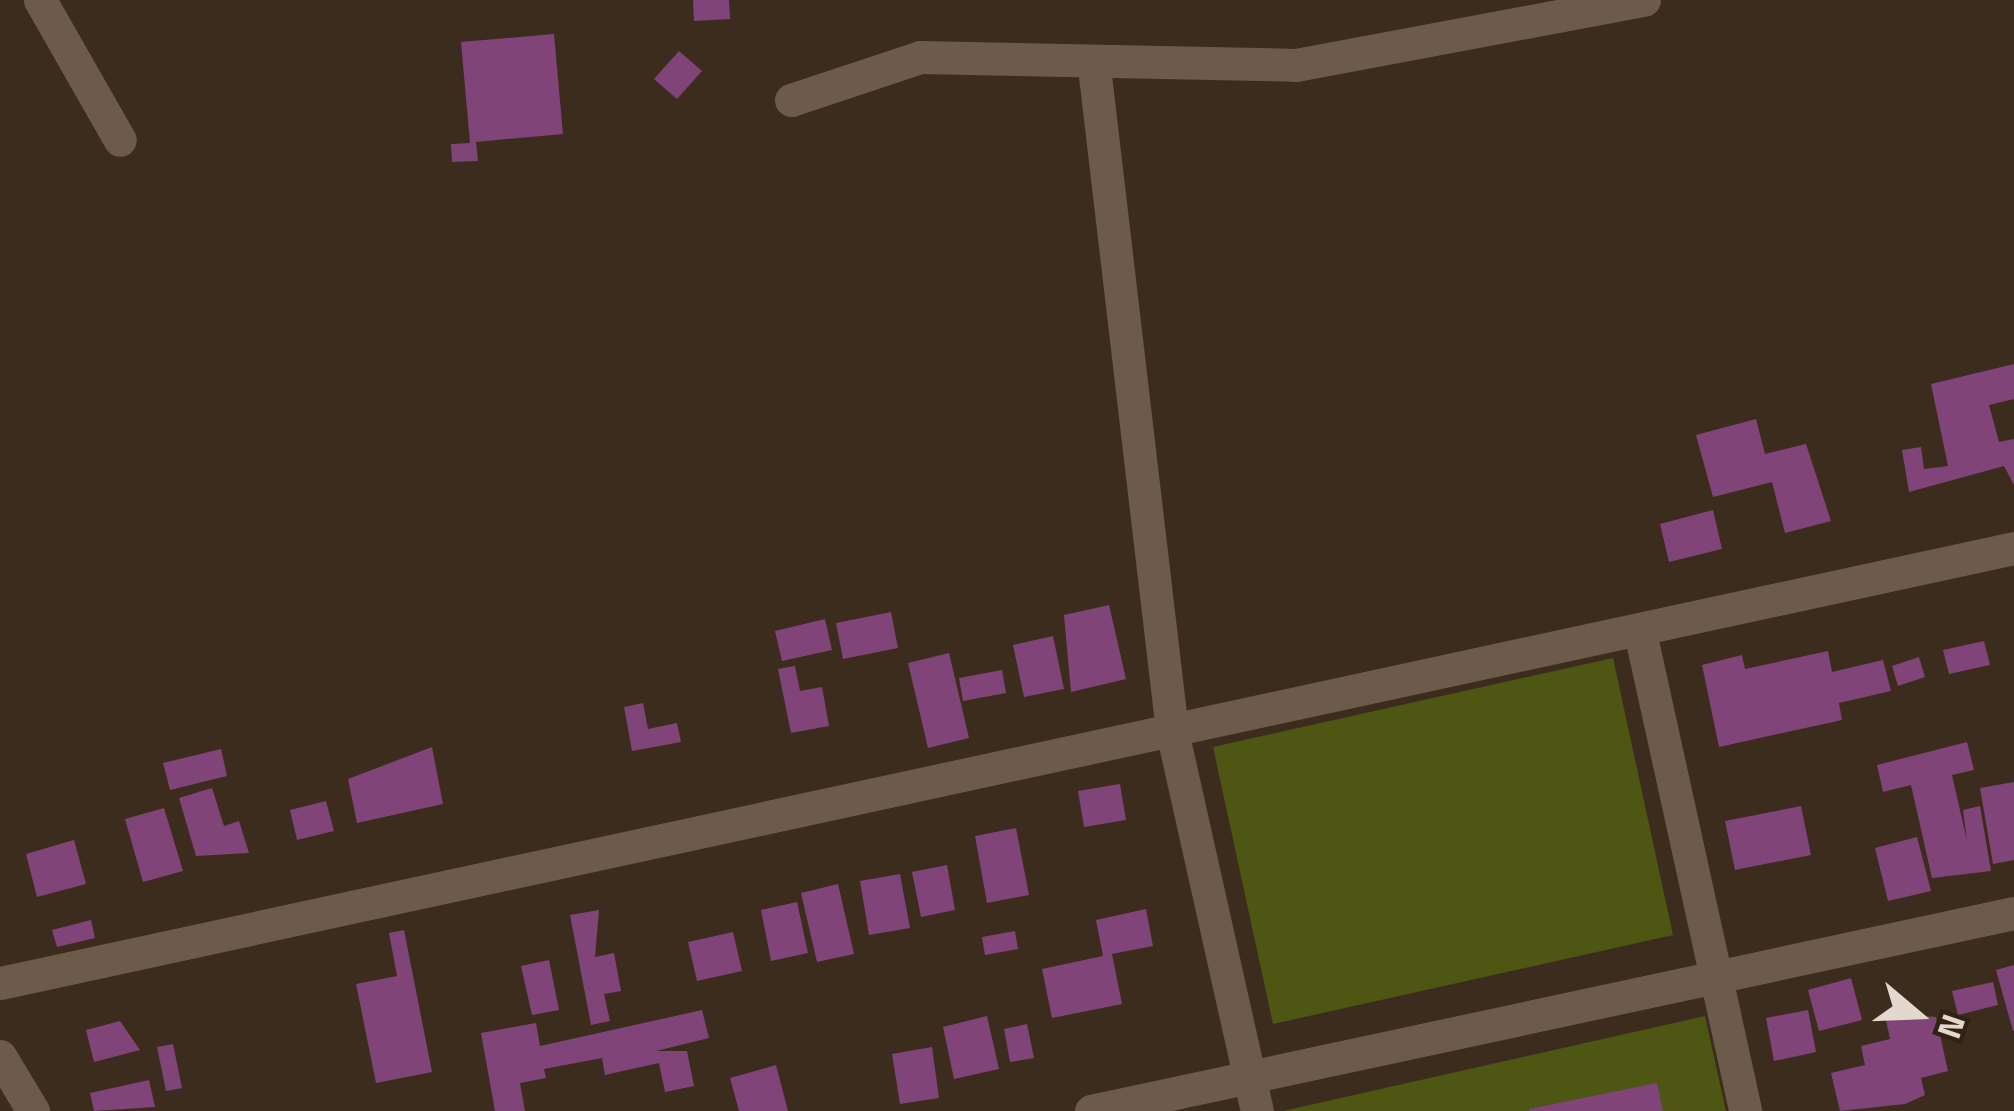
<!DOCTYPE html>
<style>
body{margin:0}
#map{position:relative;width:2014px;height:1111px;overflow:hidden;background:#3c2c1d;font-family:"Titillium Web",sans-serif}
div>[style]{position:absolute}
[style*='--x']{left:calc(var(--x)*1px);top:calc(var(--y)*1px);width:calc(var(--w)*1px);rotate:calc(var(--a)*1deg)}
.green>*{inset:0;background:#4e5613}
.building>*{inset:0;background:#814479}
.minor>*{height:33px;margin:-16.5px;padding:0 16.5px;transform-origin:16.5px;border-radius:16.5px;background:#6c5b4a}
span{translate:-50% -50%;white-space:nowrap;text-align:center;line-height:1.15;-webkit-text-stroke:9px #312213;paint-order:stroke}
.north{position:absolute;left:1858px;top:955px;width:120px;height:120px;-webkit-text-stroke:9px #312213;paint-order:stroke;rotate:109deg;font-size:33px;font-weight:700;line-height:48px;text-align:center;color:#e2d8ce}
.north::after{content:'';display:block;margin:auto;width:42px;height:54px;background:#e2d8ce;clip-path:polygon(50% 0,100% 100%,50% 72%,0 100%)}
</style>
<div id="map">
<div class="green">
<i style="clip-path:polygon(1613px 658px,1673px 935px,1273px 1024px,1213px 747px)"></i>
<i style="clip-path:polygon(1705px 1016px,1726px 1111px,1283px 1111px)"></i>
</div>
<div class="building">
<i style="clip-path:polygon(693px 0,729px 0,730px 19px,694px 21px)"></i>
<i style="clip-path:polygon(554px 34px,563px 134px,476px 142px,478px 161px,452px 162px,451px 144px,470px 143px,461px 42px)"></i>
<i style="clip-path:polygon(679px 51px,702px 71px,677px 99px,654px 79px)"></i>
<i style="clip-path:polygon(2014px 364px,2014px 399px,1989px 405px,1999px 442px,2014px 439px,2014px 485px,2004px 466px,1909px 492px,1902px 450px,1921px 447px,1924px 469px,1948px 466px,1931px 384px)"></i>
<i style="clip-path:polygon(1756px 419px,1765px 454px,1806px 444px,1831px 521px,1785px 533px,1772px 482px,1713px 497px,1696px 435px)"></i>
<i style="clip-path:polygon(1713px 510px,1722px 549px,1669px 562px,1660px 524px)"></i>
<i style="clip-path:polygon(1109px 605px,1126px 679px,1071px 692px,1064px 615px)"></i>
<i style="clip-path:polygon(891px 612px,898px 648px,843px 659px,836px 623px)"></i>
<i style="clip-path:polygon(825px 619px,832px 650px,782px 661px,775px 631px)"></i>
<i style="clip-path:polygon(1053px 636px,1064px 689px,1024px 697px,1013px 645px)"></i>
<i style="clip-path:polygon(1984px 641px,1990px 665px,1949px 674px,1943px 650px)"></i>
<i style="clip-path:polygon(1828px 651px,1832px 672px,1883px 660px,1891px 691px,1839px 703px,1842px 720px,1719px 747px,1702px 665px,1742px 655px,1745px 669px)"></i>
<i style="clip-path:polygon(949px 653px,969px 738px,928px 748px,908px 663px)"></i>
<i style="clip-path:polygon(1919px 657px,1925px 677px,1898px 686px,1892px 666px)"></i>
<i style="clip-path:polygon(795px 666px,800px 691px,822px 687px,829px 726px,791px 733px,778px 669px)"></i>
<i style="clip-path:polygon(1002px 670px,1006px 693px,963px 701px,959px 678px)"></i>
<i style="clip-path:polygon(643px 703px,648px 729px,677px 723px,681px 742px,632px 751px,624px 707px)"></i>
<i style="clip-path:polygon(1967px 742px,1974px 770px,1952px 775px,1967px 841px,1963px 810px,1980px 806px,1991px 871px,1932px 878px,1911px 785px,1883px 792px,1877px 765px)"></i>
<i style="clip-path:polygon(432px 747px,443px 804px,357px 823px,348px 779px)"></i>
<i style="clip-path:polygon(221px 749px,227px 776px,170px 790px,163px 763px)"></i>
<i style="clip-path:polygon(2014px 782px,2014px 860px,1993px 864px,1980px 788px)"></i>
<i style="clip-path:polygon(1120px 784px,1126px 820px,1084px 827px,1078px 791px)"></i>
<i style="clip-path:polygon(212px 788px,224px 826px,239px 821px,249px 853px,196px 856px,179px 798px)"></i>
<i style="clip-path:polygon(326px 801px,334px 831px,297px 840px,290px 810px)"></i>
<i style="clip-path:polygon(1801px 806px,1811px 855px,1735px 870px,1725px 821px)"></i>
<i style="clip-path:polygon(164px 808px,183px 871px,143px 882px,125px 819px)"></i>
<i style="clip-path:polygon(1016px 828px,1029px 895px,987px 903px,975px 836px)"></i>
<i style="clip-path:polygon(1917px 837px,1931px 891px,1888px 901px,1875px 848px)"></i>
<i style="clip-path:polygon(74px 840px,86px 884px,37px 897px,26px 854px)"></i>
<i style="clip-path:polygon(947px 865px,955px 910px,921px 917px,912px 872px)"></i>
<i style="clip-path:polygon(900px 874px,910px 928px,869px 935px,860px 881px)"></i>
<i style="clip-path:polygon(838px 884px,854px 954px,817px 962px,801px 893px)"></i>
<i style="clip-path:polygon(797px 902px,808px 953px,771px 961px,761px 910px)"></i>
<i style="clip-path:polygon(1146px 909px,1153px 946px,1112px 954px,1122px 1004px,1052px 1018px,1042px 969px,1103px 956px,1096px 920px)"></i>
<i style="clip-path:polygon(599px 910px,595px 957px,614px 953px,621px 991px,604px 994px,610px 1021px,591px 1025px,570px 915px)"></i>
<i style="clip-path:polygon(91px 920px,95px 938px,57px 947px,52px 930px)"></i>
<i style="clip-path:polygon(404px 930px,432px 1072px,376px 1083px,356px 984px,397px 976px,389px 933px)"></i>
<i style="clip-path:polygon(1015px 931px,1018px 949px,985px 955px,982px 937px)"></i>
<i style="clip-path:polygon(733px 932px,742px 971px,697px 981px,688px 942px)"></i>
<i style="clip-path:polygon(549px 960px,559px 1010px,532px 1015px,521px 966px)"></i>
<i style="clip-path:polygon(2014px 965px,2014px 1031px,2013px 1031px,1996px 970px)"></i>
<i style="clip-path:polygon(1851px 978px,1862px 1020px,1819px 1031px,1808px 990px)"></i>
<i style="clip-path:polygon(1993px 982px,1998px 1005px,1958px 1015px,1952px 991px)"></i>
<i style="clip-path:polygon(702px 1010px,709px 1038px,656px 1051px,687px 1051px,694px 1086px,665px 1092px,659px 1063px,605px 1075px,602px 1058px,544px 1069px,546px 1078px,520px 1083px,525px 1111px,495px 1111px,481px 1033px,536px 1023px,540px 1046px)"></i>
<i style="clip-path:polygon(1808px 1010px,1816px 1052px,1774px 1061px,1766px 1018px)"></i>
<i style="clip-path:polygon(1907px 1015px,1936px 1017px,1948px 1071px,1921px 1078px,1925px 1095px,1905px 1104px,1840px 1111px,1831px 1073px,1865px 1065px,1861px 1046px,1890px 1039px,1886px 1020px)"></i>
<i style="clip-path:polygon(987px 1016px,999px 1069px,954px 1079px,943px 1027px)"></i>
<i style="clip-path:polygon(120px 1021px,140px 1050px,94px 1062px,86px 1030px)"></i>
<i style="clip-path:polygon(1027px 1024px,1034px 1058px,1010px 1062px,1004px 1029px)"></i>
<i style="clip-path:polygon(173px 1044px,182px 1088px,166px 1091px,157px 1047px)"></i>
<i style="clip-path:polygon(932px 1047px,939px 1098px,900px 1104px,892px 1054px)"></i>
<i style="clip-path:polygon(776px 1065px,788px 1111px,739px 1111px,730px 1078px)"></i>
<i style="clip-path:polygon(149px 1080px,155px 1107px,94px 1111px,90px 1093px)"></i>
<i style="clip-path:polygon(1657px 1083px,1663px 1111px,1529px 1111px,1529px 1109px)"></i>
</div>
<div class="minor">
<i style="--x:40;--y:0;--w:161;--a:60.3"></i>
<i style="--x:1094;--y:67;--w:669;--a:83.3"></i>
<i style="--x:1172;--y:731;--w:389;--a:77.4"></i>
<i style="--x:791;--y:100;--w:136;--a:-18.4"></i>
<i style="--x:920;--y:57;--w:376;--a:1.2"></i>
<i style="--x:1296;--y:65;--w:354;--a:-10.6"></i>
<i style="--x:1640;--y:632;--w:490;--a:77.6"></i>
<i style="--x:0;--y:983;--w:2060;--a:-12.19"></i>
<i style="--x:0;--y:1056;--w:64;--a:59"></i>
<i style="--x:1091;--y:1111;--w:944;--a:-12.11"></i>
</div>
<div class="north">N</div>
</div>
